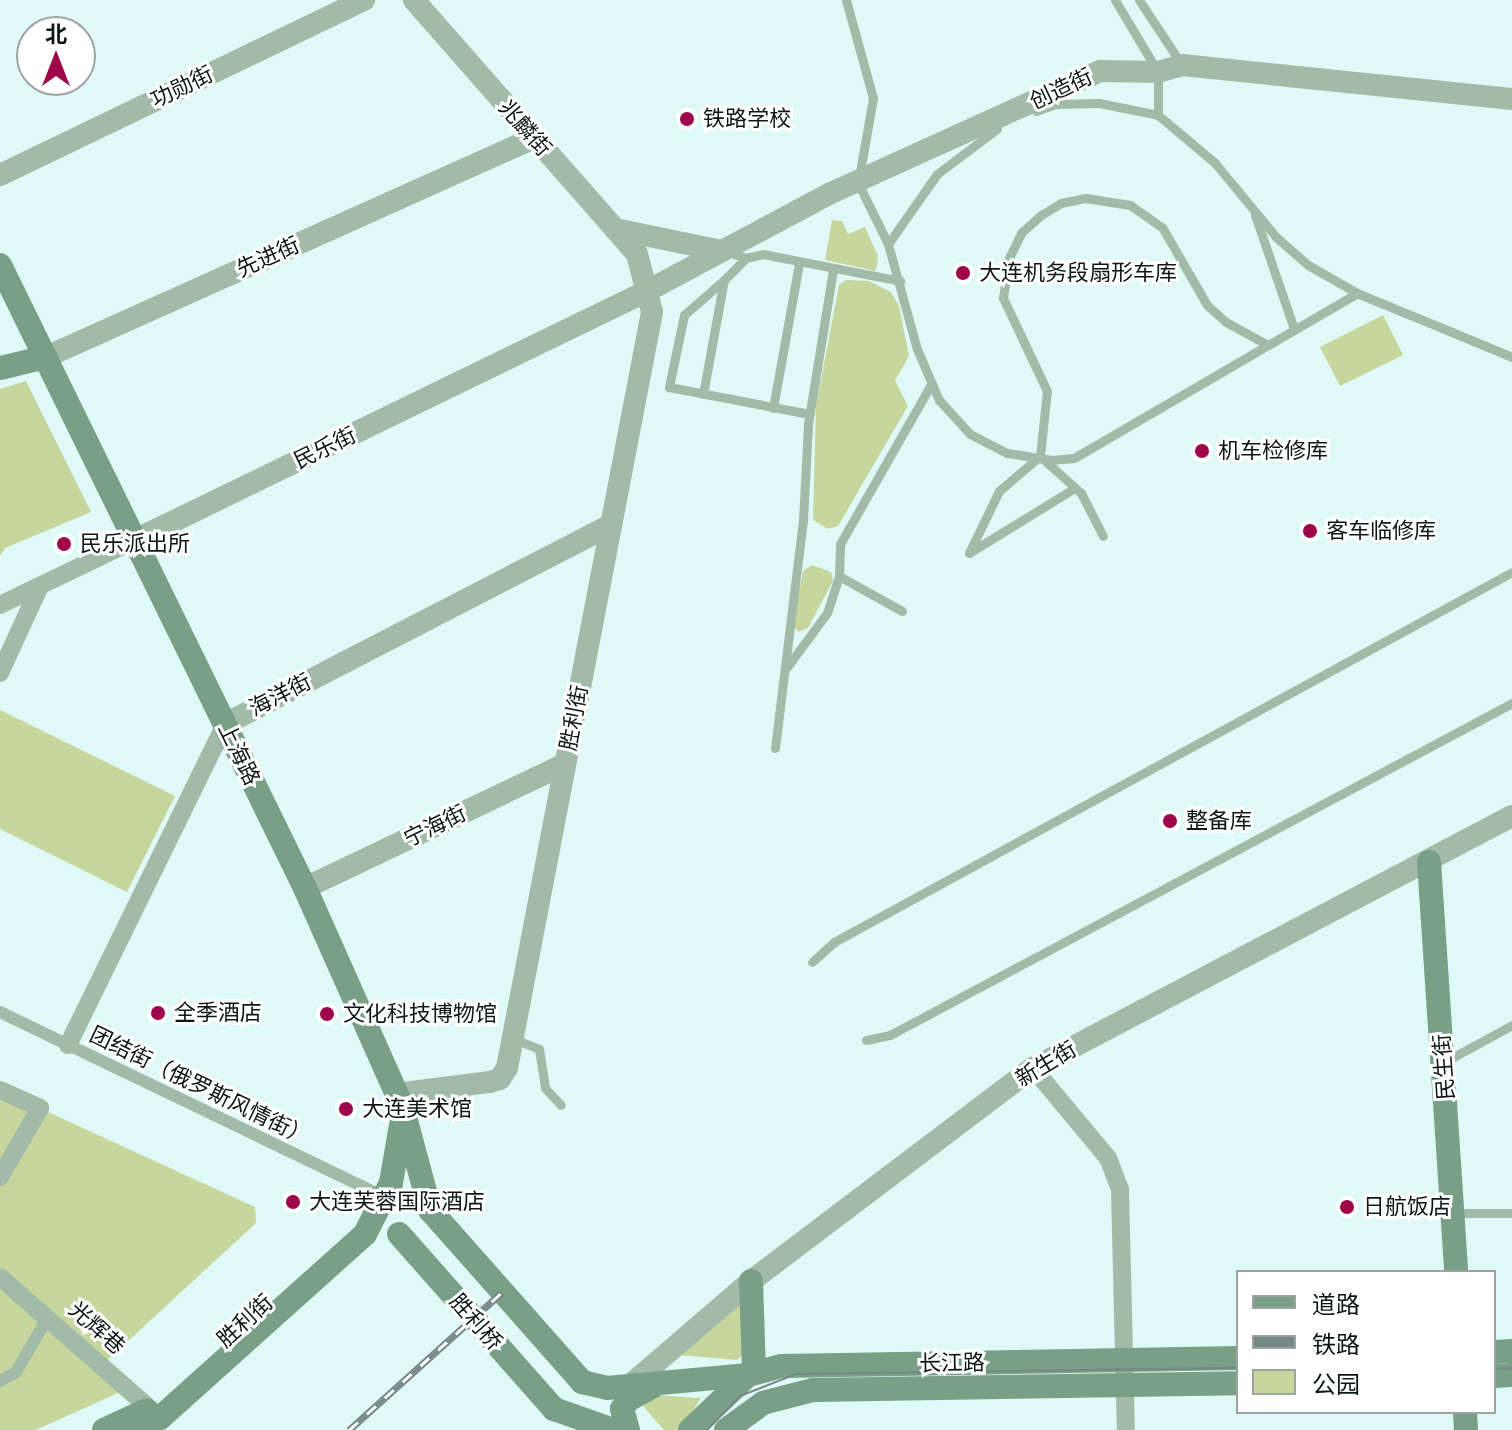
<!DOCTYPE html>
<meta charset="utf-8">
<style>
body{margin:0}
#map{position:relative;width:1512px;height:1430px;overflow:hidden;background:#dff9f7;font-family:Quicksand,"Noto Sans SC",sans-serif}
div>[style]{position:absolute}
[style*='--x']{left:calc(var(--x)*1px);top:calc(var(--y)*1px);width:calc(var(--w)*1px);rotate:calc(var(--a)*1deg)}
.green>*{inset:0;background:#c6d69c}
.service>*{height:9px;margin:-4.5px;padding:0 4.5px;transform-origin:4.5px;border-radius:4.5px;background:#a2bba9}
.pedestrian>*{height:12px;margin:-6px;padding:0 6px;transform-origin:6px;border-radius:6px;background:#a2bba9}
.minor>*{height:18px;margin:-9px;padding:0 9px;transform-origin:9px;border-radius:9px;background:#a2bba9}
.tertiary>*{height:22px;margin:-11px;padding:0 11px;transform-origin:11px;border-radius:11px;background:#a2bba9}
.secondary>*{height:24px;margin:-12px;padding:0 12px;transform-origin:12px;border-radius:12px;background:#799f86}
.tram>*{height:2px;margin:-1px;padding:0 1px;transform-origin:1px;border-radius:1px;background:#768886}
.rail>*{height:7px;margin-top:-3.5px;transform-origin:0;background:repeating-linear-gradient(90deg,#fff 0 12px,#768886 0 24px);box-sizing:border-box;border-block:2px solid #768886}
.secondary-bridge>*{height:24px;margin:-12px;padding:0 12px;transform-origin:12px;border-radius:12px;background:#799f86}
.dots>*{width:22px;height:22px;translate:-50% -50%;box-sizing:border-box;border:4px solid #fff;border-radius:50%}
span{translate:-50% -50%;white-space:nowrap;text-align:center;line-height:1.15;-webkit-text-stroke:6px #fff;paint-order:stroke}
.street-label{font-size:22px;color:#0e1716}
.poi-label{font-size:22px;color:#0e1716}
.left{translate:0 -50%;text-align:left}
.legend{position:absolute;left:1236px;top:1270px;width:260px;height:144px;box-sizing:border-box;background:#fff;border:2px solid #9fa2a2;margin:0;padding:10px 14px;list-style:none;font-size:24px;color:#0e1716}
.legend li{display:flex;align-items:center;gap:16px;height:40px}
.legend b{width:40px;border:2px solid #9fa2a2}
.north{position:absolute;left:16px;top:16px;width:80px;height:80px;box-sizing:border-box;background:#fff;border:2px solid #9fa2a2;border-radius:50%;rotate:0deg;font-size:22px;font-weight:700;line-height:32px;text-align:center;color:#0e1716}
.north::after{content:'';display:block;margin:auto;width:28px;height:36px;background:#9f054a;clip-path:polygon(50% 0,100% 100%,50% 72%,0 100%)}
</style>
<div id="map">
<div class="green">
<i style="clip-path:polygon(832px 220px,842px 221px,848px 234px,865px 227px,878px 256px,876px 271px,825px 260px)"></i>
<i style="clip-path:polygon(846px 280px,869px 281px,891px 292px,899px 306px,909px 356px,895px 381px,908px 406px,838px 526px,828px 529px,813px 520px,816px 406px,839px 285px)"></i>
<i style="clip-path:polygon(1383px 315px,1403px 355px,1340px 386px,1320px 347px)"></i>
<i style="clip-path:polygon(26px 381px,91px 512px,5px 548px,0 556px,0 389px)"></i>
<i style="clip-path:polygon(812px 565px,831px 572px,833px 581px,808px 628px,799px 632px,793px 626px,803px 571px)"></i>
<i style="clip-path:polygon(0 710px,175px 796px,127px 892px,0 829px)"></i>
<i style="clip-path:polygon(0 1090px,255px 1207px,256px 1223px,102px 1365px,120px 1392px,36px 1430px,0 1430px)"></i>
<i style="clip-path:polygon(743px 1302px,747px 1351px,737px 1360px,677px 1355px)"></i>
<i style="clip-path:polygon(651px 1395px,701px 1398px,681px 1430px,664px 1430px,643px 1406px)"></i>
</div>
<div class="service">
<i style="--x:846;--y:0;--w:102;--a:74.6"></i>
<i style="--x:873;--y:98;--w:86;--a:100"></i>
<i style="--x:858;--y:183;--w:68;--a:63.8"></i>
<i style="--x:888;--y:244;--w:109;--a:74.6"></i>
<i style="--x:917;--y:349;--w:56;--a:66.7"></i>
<i style="--x:939;--y:400;--w:46;--a:47.6"></i>
<i style="--x:970;--y:434;--w:42;--a:27.2"></i>
<i style="--x:1007;--y:453;--w:45;--a:9"></i>
<i style="--x:1051;--y:460;--w:23;--a:-5"></i>
<i style="--x:1074;--y:458;--w:328;--a:-30.2"></i>
<i style="--x:1115;--y:0;--w:84;--a:59.2"></i>
<i style="--x:1158;--y:72;--w:43;--a:90"></i>
<i style="--x:1158;--y:115;--w:75;--a:40.1"></i>
<i style="--x:1215;--y:163;--w:96;--a:50.5"></i>
<i style="--x:1276;--y:237;--w:43;--a:41.2"></i>
<i style="--x:1308;--y:265;--w:56;--a:29.7"></i>
<i style="--x:1357;--y:293;--w:168;--a:22.4"></i>
<i style="--x:1139;--y:0;--w:78;--a:56.5"></i>
<i style="--x:1036;--y:111;--w:20;--a:-20"></i>
<i style="--x:1055;--y:104;--w:44;--a:-1.3"></i>
<i style="--x:1099;--y:103;--w:60;--a:11.5"></i>
<i style="--x:1255;--y:215;--w:120;--a:71.1"></i>
<i style="--x:888;--y:244;--w:85;--a:-55"></i>
<i style="--x:937;--y:174;--w:75;--a:-36.9"></i>
<i style="--x:728;--y:252;--w:19;--a:18"></i>
<i style="--x:746;--y:258;--w:17;--a:-13"></i>
<i style="--x:763;--y:254;--w:140;--a:11.1"></i>
<i style="--x:724;--y:280;--w:53;--a:138.8"></i>
<i style="--x:684;--y:315;--w:74;--a:101.8"></i>
<i style="--x:669;--y:387;--w:143;--a:10.9"></i>
<i style="--x:703;--y:394;--w:116;--a:-79.6"></i>
<i style="--x:724;--y:280;--w:31;--a:-45"></i>
<i style="--x:773;--y:408;--w:147;--a:-79.8"></i>
<i style="--x:1043;--y:459;--w:51;--a:41.8"></i>
<i style="--x:1081;--y:493;--w:48;--a:62.9"></i>
<i style="--x:1073;--y:489;--w:122;--a:148.4"></i>
<i style="--x:969;--y:553;--w:69;--a:-64.2"></i>
<i style="--x:999;--y:491;--w:54;--a:-40.5"></i>
<i style="--x:1040;--y:456;--w:65;--a:-83.9"></i>
<i style="--x:1047;--y:391;--w:103;--a:-115.3"></i>
<i style="--x:1003;--y:298;--w:40;--a:-81.5"></i>
<i style="--x:1009;--y:258;--w:28;--a:-64"></i>
<i style="--x:1021;--y:233;--w:27;--a:-42"></i>
<i style="--x:1041;--y:215;--w:23;--a:-31"></i>
<i style="--x:1061;--y:203;--w:25;--a:-12"></i>
<i style="--x:1085;--y:198;--w:46;--a:8.8"></i>
<i style="--x:1130;--y:205;--w:39;--a:35"></i>
<i style="--x:1162;--y:227;--w:90;--a:60"></i>
<i style="--x:1207;--y:305;--w:25;--a:42"></i>
<i style="--x:1226;--y:322;--w:46;--a:28.8"></i>
<i style="--x:839;--y:576;--w:72;--a:29.1"></i>
<i style="--x:787;--y:667;--w:67;--a:-53.5"></i>
<i style="--x:827;--y:613;--w:39;--a:-72"></i>
<i style="--x:839;--y:576;--w:32;--a:-88"></i>
<i style="--x:840;--y:544;--w:185;--a:-60.3"></i>
<i style="--x:775;--y:748;--w:230;--a:-83"></i>
<i style="--x:803;--y:520;--w:96;--a:-87"></i>
<i style="--x:808;--y:424;--w:156;--a:-80.8"></i>
<i style="--x:812;--y:962;--w:30;--a:-42"></i>
<i style="--x:834;--y:942;--w:772;--a:-28.62"></i>
<i style="--x:512;--y:1038;--w:29;--a:22"></i>
<i style="--x:539;--y:1049;--w:39;--a:81"></i>
<i style="--x:545;--y:1088;--w:23;--a:47"></i>
<i style="--x:866;--y:1040;--w:25;--a:-12"></i>
<i style="--x:890;--y:1035;--w:705;--a:-28.09"></i>
<i style="--x:1446;--y:1061;--w:75;--a:-28.6"></i>
<i style="--x:1455;--y:1213;--w:57;--a:0"></i>
</div>
<div class="pedestrian">
<i style="--x:0;--y:1012;--w:425;--a:25.7"></i>
<i style="--x:0;--y:1381;--w:18;--a:-29"></i>
<i style="--x:16;--y:1372;--w:64;--a:-59.8"></i>
</div>
<div class="minor">
<i style="--x:0;--y:605;--w:150;--a:-25.7"></i>
<i style="--x:0;--y:673;--w:96;--a:-65.3"></i>
<i style="--x:68;--y:1045;--w:357;--a:-63.9"></i>
<i style="--x:1033;--y:1068;--w:117;--a:50.2"></i>
<i style="--x:1108;--y:1158;--w:34;--a:69"></i>
<i style="--x:1120;--y:1190;--w:240;--a:88.6"></i>
<i style="--x:0;--y:1090;--w:44;--a:24.2"></i>
<i style="--x:40;--y:1108;--w:80;--a:120.1"></i>
<i style="--x:0;--y:1277;--w:210;--a:41.3"></i>
</div>
<div class="tertiary">
<i style="--x:0;--y:175;--w:404;--a:-25.7"></i>
<i style="--x:615;--y:229;--w:109;--a:11.6"></i>
<i style="--x:46;--y:357;--w:535;--a:-24.17"></i>
<i style="--x:135;--y:540;--w:572;--a:-25.94"></i>
<i style="--x:649;--y:290;--w:206;--a:-28.1"></i>
<i style="--x:831;--y:193;--w:295;--a:-24.4"></i>
<i style="--x:1100;--y:71;--w:58;--a:1"></i>
<i style="--x:1158;--y:72;--w:25;--a:-16"></i>
<i style="--x:1182;--y:65;--w:332;--a:5.9"></i>
<i style="--x:225;--y:724;--w:434;--a:-27.3"></i>
<i style="--x:305;--y:888;--w:288;--a:-25.5"></i>
<i style="--x:396;--y:1094;--w:95;--a:-7.3"></i>
<i style="--x:490;--y:1082;--w:10;--a:-17"></i>
<i style="--x:500;--y:1079;--w:13;--a:-58"></i>
<i style="--x:507;--y:1068;--w:770;--a:-79.14"></i>
<i style="--x:652;--y:312;--w:60;--a:-104.5"></i>
<i style="--x:637;--y:254;--w:338;--a:-131.3"></i>
<i style="--x:629;--y:1386;--w:161;--a:-40.7"></i>
<i style="--x:751;--y:1281;--w:353;--a:-37.1"></i>
<i style="--x:1033;--y:1068;--w:541;--a:-27.75"></i>
</div>
<div class="secondary">
<i style="--x:0;--y:265;--w:694;--a:63.92"></i>
<i style="--x:305;--y:888;--w:239;--a:66"></i>
<i style="--x:402;--y:1106;--w:108;--a:74.9"></i>
<i style="--x:430;--y:1210;--w:230;--a:48.5"></i>
<i style="--x:582;--y:1382;--w:26;--a:13"></i>
<i style="--x:607;--y:1388;--w:142;--a:-5.3"></i>
<i style="--x:0;--y:368;--w:47;--a:-13.4"></i>
<i style="--x:1429;--y:862;--w:411;--a:86.2"></i>
<i style="--x:751;--y:1281;--w:91;--a:88.1"></i>
<i style="--x:1494;--y:1352;--w:18;--a:-3"></i>
<i style="--x:1494;--y:1376;--w:18;--a:-3"></i>
<i style="--x:554;--y:1409;--w:63;--a:19.6"></i>
<i style="--x:1465;--y:1412;--w:18;--a:87"></i>
<i style="--x:104;--y:1430;--w:47;--a:-24.9"></i>
<i style="--x:134;--y:1430;--w:29;--a:-25"></i>
<i style="--x:160;--y:1418;--w:275;--a:-41.9"></i>
<i style="--x:365;--y:1234;--w:57;--a:-63"></i>
<i style="--x:391;--y:1183;--w:59;--a:-80.2"></i>
<i style="--x:628;--y:1430;--w:22;--a:-106"></i>
<i style="--x:622;--y:1409;--w:11;--a:-56"></i>
<i style="--x:628;--y:1400;--w:29;--a:-29"></i>
<i style="--x:690;--y:1430;--w:80;--a:-43.5"></i>
<i style="--x:748;--y:1375;--w:35;--a:-15"></i>
<i style="--x:782;--y:1366;--w:456;--a:-1"></i>
<i style="--x:726;--y:1430;--w:46;--a:-36.1"></i>
<i style="--x:763;--y:1403;--w:52;--a:-14.6"></i>
<i style="--x:813;--y:1390;--w:425;--a:-0.9"></i>
</div>
<div class="tram">
<i style="--x:1494;--y:1369;--w:18;--a:-3"></i>
<i style="--x:707;--y:1430;--w:47;--a:-45.9"></i>
<i style="--x:740;--y:1396;--w:60;--a:-21.4"></i>
<i style="--x:796;--y:1374;--w:442;--a:-0.8"></i>
</div>
<div class="rail">
<i style="--x:349;--y:1430;--w:205;--a:-42"></i>
</div>
<div class="secondary-bridge">
<i style="--x:399;--y:1234;--w:234;--a:48.5"></i>
</div>
<div class="dots">
<i style="left:687px;top:119px;background:#9f054a"></i>
<i style="left:963px;top:273px;background:#9f054a"></i>
<i style="left:1202px;top:451px;background:#9f054a"></i>
<i style="left:1310px;top:531px;background:#9f054a"></i>
<i style="left:64px;top:544px;background:#9f054a"></i>
<i style="left:1170px;top:821px;background:#9f054a"></i>
<i style="left:158px;top:1013px;background:#9f054a"></i>
<i style="left:327px;top:1014px;background:#9f054a"></i>
<i style="left:346px;top:1109px;background:#9f054a"></i>
<i style="left:293px;top:1202px;background:#9f054a"></i>
<i style="left:1347px;top:1207px;background:#9f054a"></i>
</div>
<div class="street-label">
<span style="left:182px;top:87px;rotate:-26deg">功勋街</span>
<span style="left:1061px;top:89px;rotate:-25deg">创造街</span>
<span style="left:525px;top:128px;rotate:49deg">兆麟街</span>
<span style="left:268px;top:257px;rotate:-24deg">先进街</span>
<span style="left:325px;top:448px;rotate:-26deg">民乐街</span>
<span style="left:280px;top:695px;rotate:-27deg">海洋街</span>
<span style="left:574px;top:718px;rotate:-79deg">胜利街</span>
<span style="left:239px;top:754px;rotate:64deg">上海路</span>
<span style="left:435px;top:826px;rotate:-26deg">宁海街</span>
<span style="left:1046px;top:1064px;rotate:-31deg">新生街</span>
<span style="left:1444px;top:1067px;rotate:-94deg">民生街</span>
<span style="left:200px;top:1086px;rotate:26deg">团结街（俄罗斯风情街）</span>
<span style="left:245px;top:1321px;rotate:-42deg">胜利街</span>
<span style="left:476px;top:1322px;rotate:49deg">胜利桥</span>
<span style="left:97px;top:1328px;rotate:42deg">光辉巷</span>
<span style="left:952px;top:1363px;rotate:-1deg">长江路</span>
</div>
<div class="poi-label">
<span class="left" style="left:703px;top:119px">铁路学校</span>
<span class="left" style="left:979px;top:273px">大连机务段扇形车库</span>
<span class="left" style="left:1218px;top:451px">机车检修库</span>
<span class="left" style="left:1326px;top:531px">客车临修库</span>
<span class="left" style="left:80px;top:544px">民乐派出所</span>
<span class="left" style="left:1186px;top:821px">整备库</span>
<span class="left" style="left:174px;top:1013px">全季酒店</span>
<span class="left" style="left:343px;top:1014px">文化科技博物馆</span>
<span class="left" style="left:362px;top:1109px">大连美术馆</span>
<span class="left" style="left:309px;top:1202px">大连芙蓉国际酒店</span>
<span class="left" style="left:1363px;top:1207px">日航饭店</span>
</div>
<ul class="legend">
<li><b style="height:10px;background:#799f86"></b>道路</li>
<li><b style="height:10px;background:#768886"></b>铁路</li>
<li><b style="height:22px;background:#c6d69c"></b>公园</li>
</ul>
<div class="north">北</div>
</div>
